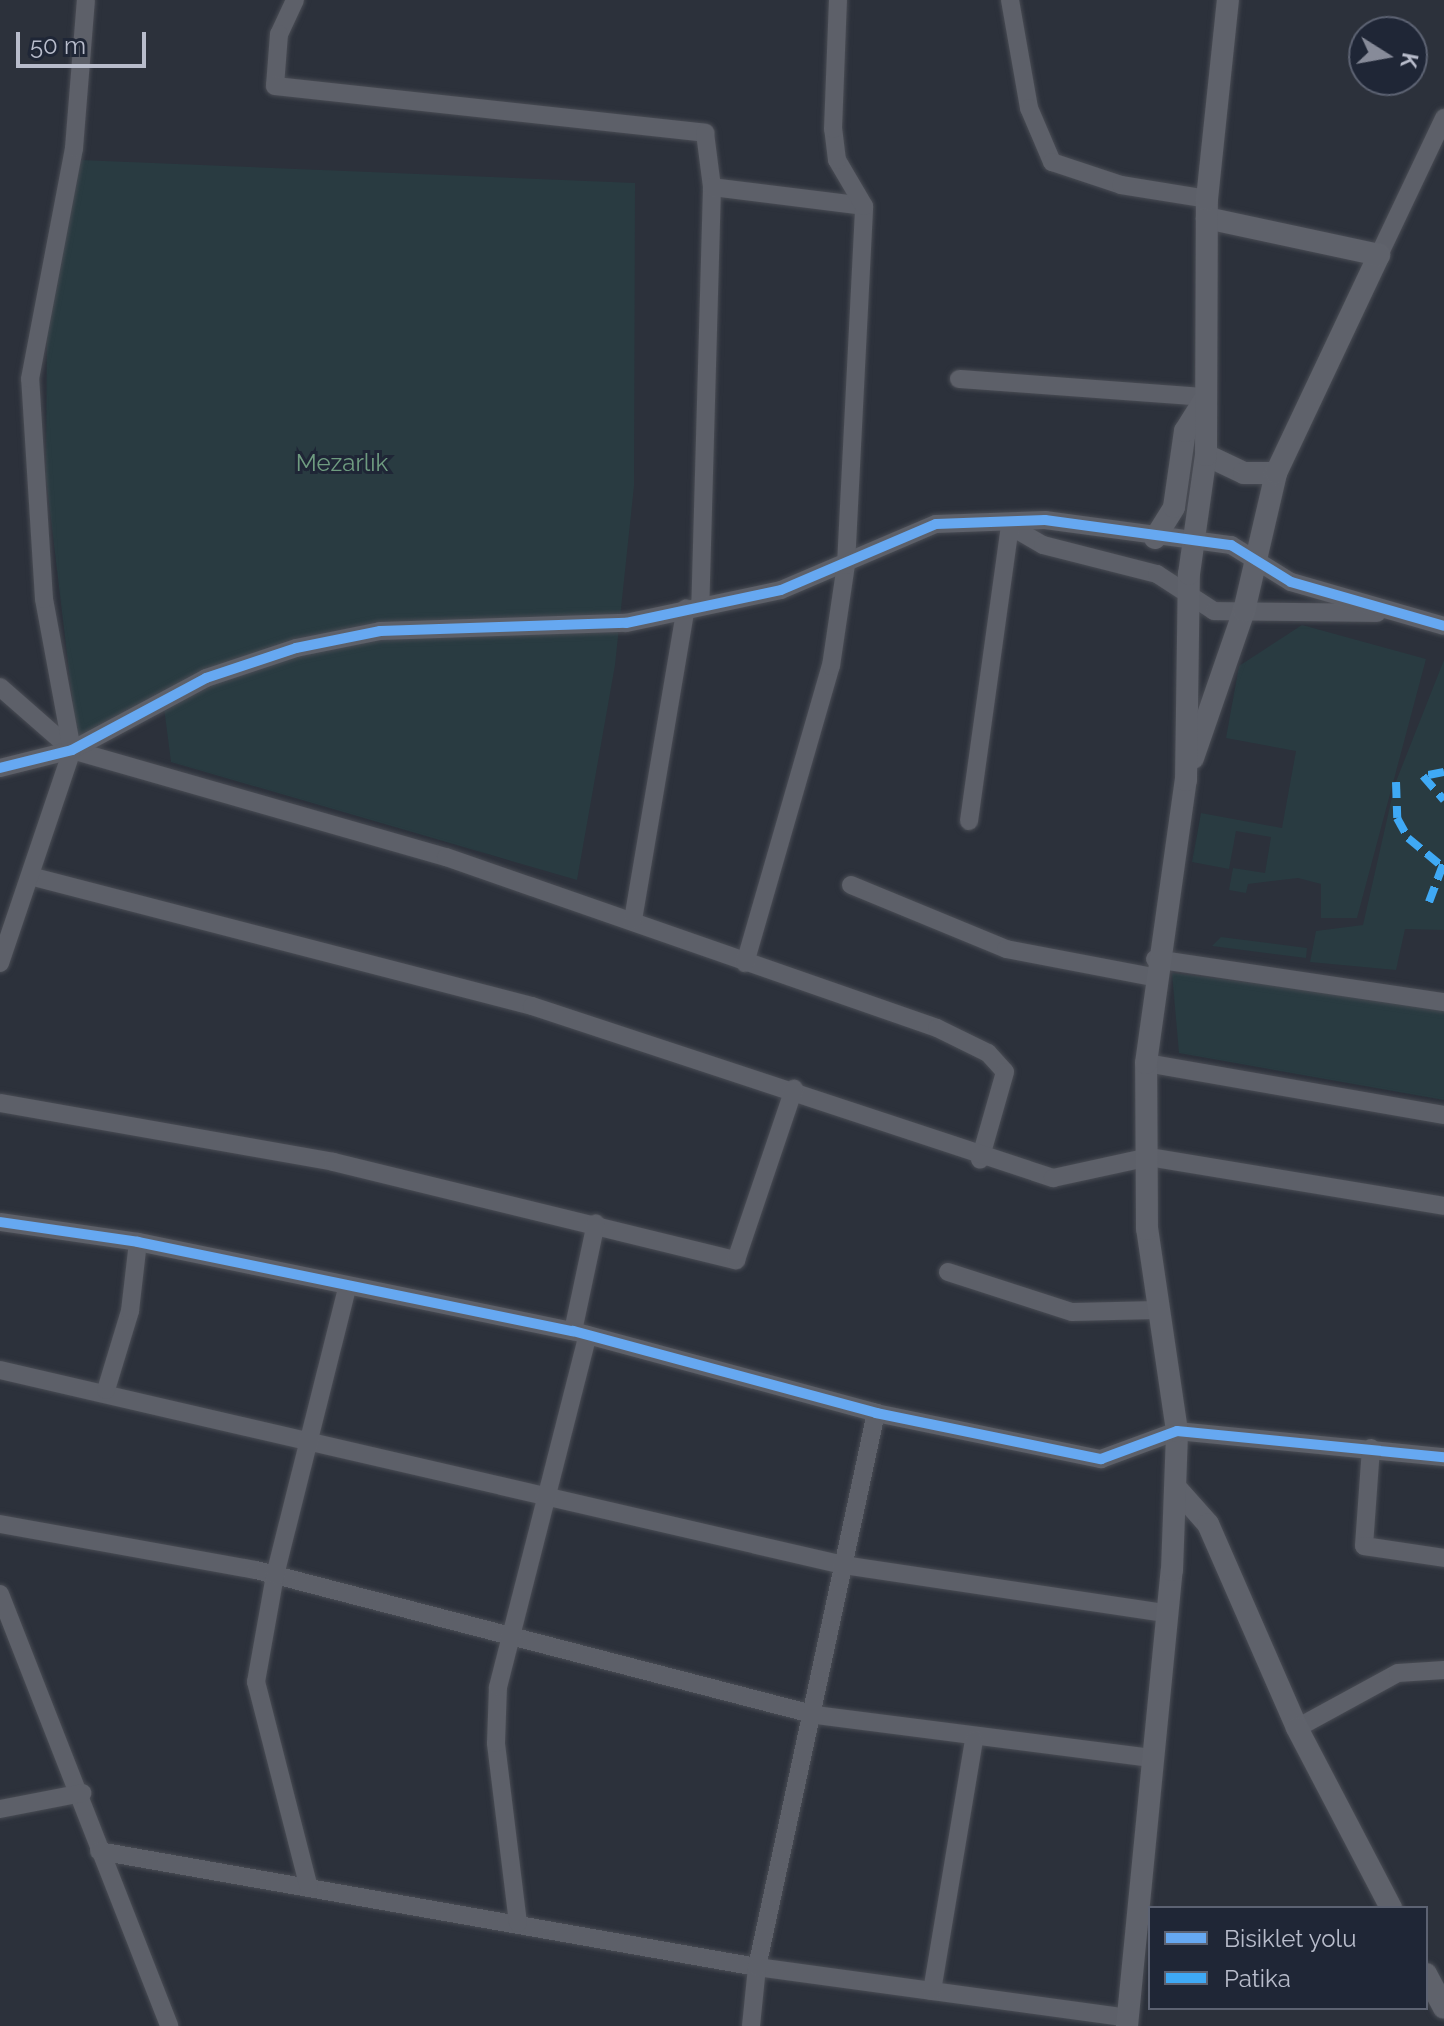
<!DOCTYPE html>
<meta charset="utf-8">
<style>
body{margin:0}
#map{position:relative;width:1444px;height:2026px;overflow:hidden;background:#2c313b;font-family:Raleway,sans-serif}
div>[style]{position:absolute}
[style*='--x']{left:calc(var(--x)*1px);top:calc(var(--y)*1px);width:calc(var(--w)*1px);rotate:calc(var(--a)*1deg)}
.green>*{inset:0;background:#293b41}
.roads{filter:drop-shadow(0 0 2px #494c54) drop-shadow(0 0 2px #494c54)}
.minor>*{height:18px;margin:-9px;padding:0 9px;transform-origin:9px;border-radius:9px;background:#5d6069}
.major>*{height:22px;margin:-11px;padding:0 11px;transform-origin:11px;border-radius:11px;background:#5f626b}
.quiet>*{height:8px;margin-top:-4px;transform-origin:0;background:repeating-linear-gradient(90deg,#3fa9f5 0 16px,transparent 0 24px)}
.cycleway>*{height:10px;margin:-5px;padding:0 5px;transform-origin:5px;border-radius:5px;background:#66a8f1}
span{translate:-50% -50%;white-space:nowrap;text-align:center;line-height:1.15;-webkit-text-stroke:6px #1f2636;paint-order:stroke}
.park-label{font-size:24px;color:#6f9c80}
.legend{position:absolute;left:1148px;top:1906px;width:280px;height:104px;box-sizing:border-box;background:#1f2636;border:2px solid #5c6272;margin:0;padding:10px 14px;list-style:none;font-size:24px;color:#b8bccb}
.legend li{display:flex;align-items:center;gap:16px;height:40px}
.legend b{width:40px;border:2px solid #5c6272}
.north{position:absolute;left:1348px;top:16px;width:80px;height:80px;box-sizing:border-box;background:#1f2636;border:2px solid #5c6272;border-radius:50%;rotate:101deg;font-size:22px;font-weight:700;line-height:32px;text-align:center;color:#b8bccb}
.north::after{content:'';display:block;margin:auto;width:28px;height:36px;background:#878b99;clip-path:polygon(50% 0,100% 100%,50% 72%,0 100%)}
.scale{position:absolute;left:16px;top:32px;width:130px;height:36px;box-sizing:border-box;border:4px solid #b8bccb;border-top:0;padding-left:10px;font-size:24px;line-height:28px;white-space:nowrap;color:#b8bccb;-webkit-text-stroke:6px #1f2636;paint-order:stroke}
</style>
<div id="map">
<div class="green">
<i style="clip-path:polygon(80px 160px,635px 183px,634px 486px,615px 665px,577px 880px,171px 762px,162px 692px,77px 738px,46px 477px,47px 327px)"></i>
<i style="clip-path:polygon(1302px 625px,1426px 659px,1357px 918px,1321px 918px,1321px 884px,1298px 878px,1248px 884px,1246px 893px,1229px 890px,1233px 868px,1265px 873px,1271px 837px,1236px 831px,1229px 869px,1192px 862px,1201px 813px,1282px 828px,1296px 751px,1226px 738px,1239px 666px)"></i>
<i style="clip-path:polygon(1444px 660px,1444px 930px,1405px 929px,1396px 970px,1310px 962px,1316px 931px,1363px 925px,1395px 784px)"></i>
<i style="clip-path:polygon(1221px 937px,1307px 948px,1306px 958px,1212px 946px)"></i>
<i style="clip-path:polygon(1172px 973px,1444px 1006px,1444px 1100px,1179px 1053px)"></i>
</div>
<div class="roads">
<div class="minor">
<i style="--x:295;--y:0;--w:38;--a:115"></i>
<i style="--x:279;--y:34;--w:52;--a:94.4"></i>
<i style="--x:275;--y:86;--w:433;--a:6.2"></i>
<i style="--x:705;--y:133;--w:54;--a:82.6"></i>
<i style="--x:712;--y:187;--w:418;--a:91.6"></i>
<i style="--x:1010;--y:0;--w:110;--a:80"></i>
<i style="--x:1029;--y:108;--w:59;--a:66.9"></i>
<i style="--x:1052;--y:162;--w:73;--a:18.4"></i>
<i style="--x:1121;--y:185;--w:87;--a:9.2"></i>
<i style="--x:712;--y:187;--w:153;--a:7.1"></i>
<i style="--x:1379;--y:255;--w:152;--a:-64.6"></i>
<i style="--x:959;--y:379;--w:249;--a:4.2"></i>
<i style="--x:1010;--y:526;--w:38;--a:30"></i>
<i style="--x:1043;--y:545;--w:118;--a:14.3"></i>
<i style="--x:1157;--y:574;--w:68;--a:33"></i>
<i style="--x:1214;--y:611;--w:163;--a:0.7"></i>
<i style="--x:0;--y:687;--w:96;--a:41.2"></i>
<i style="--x:72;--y:750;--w:389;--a:16"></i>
<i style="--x:446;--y:857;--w:520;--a:19.2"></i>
<i style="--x:937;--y:1028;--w:57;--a:26.1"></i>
<i style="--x:988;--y:1053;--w:25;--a:48"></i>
<i style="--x:1005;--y:1072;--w:91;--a:105.9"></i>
<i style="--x:0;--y:768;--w:74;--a:-14"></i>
<i style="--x:72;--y:750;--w:152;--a:-28.2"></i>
<i style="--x:206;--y:678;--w:95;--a:-18.4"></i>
<i style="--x:296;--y:648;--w:86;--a:-11.4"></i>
<i style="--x:380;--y:631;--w:246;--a:-1.9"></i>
<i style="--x:626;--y:623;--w:158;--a:-12"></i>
<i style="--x:781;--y:590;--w:168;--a:-23.1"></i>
<i style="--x:936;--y:524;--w:109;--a:-2.1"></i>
<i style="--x:1045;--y:520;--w:188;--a:7.7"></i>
<i style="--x:1231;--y:545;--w:70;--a:31.7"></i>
<i style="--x:1291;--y:582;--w:159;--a:16"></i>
<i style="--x:969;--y:821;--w:298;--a:-82.1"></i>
<i style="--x:30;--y:876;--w:519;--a:14.52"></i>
<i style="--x:532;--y:1006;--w:549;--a:18.27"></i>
<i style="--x:1053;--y:1178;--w:98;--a:-12.3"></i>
<i style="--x:1149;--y:1157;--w:299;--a:9.4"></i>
<i style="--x:851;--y:885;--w:168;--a:22.4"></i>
<i style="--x:1006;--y:949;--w:150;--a:10.8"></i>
<i style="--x:633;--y:920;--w:316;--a:-80.4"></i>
<i style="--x:1155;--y:959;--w:292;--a:8.5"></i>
<i style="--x:0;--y:963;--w:225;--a:-71.3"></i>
<i style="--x:72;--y:750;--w:154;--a:-100.5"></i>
<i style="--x:44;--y:599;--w:220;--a:-93.6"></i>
<i style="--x:30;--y:379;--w:235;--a:-79.2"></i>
<i style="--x:74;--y:148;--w:148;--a:-85.4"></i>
<i style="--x:745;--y:963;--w:309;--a:-73.9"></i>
<i style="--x:831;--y:666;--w:102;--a:-81.6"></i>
<i style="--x:846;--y:565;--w:359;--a:-87.1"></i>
<i style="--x:864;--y:206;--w:53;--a:-120.4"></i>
<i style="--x:837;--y:160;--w:31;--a:-97"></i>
<i style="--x:833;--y:129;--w:129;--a:-87.8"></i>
<i style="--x:1146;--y:1063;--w:303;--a:9.9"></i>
<i style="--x:0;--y:1103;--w:338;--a:10"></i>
<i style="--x:333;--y:1162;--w:415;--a:13.7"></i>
<i style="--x:736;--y:1260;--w:181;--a:-71.3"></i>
<i style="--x:0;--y:1222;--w:139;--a:8.2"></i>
<i style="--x:138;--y:1242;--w:444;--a:11.6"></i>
<i style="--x:573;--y:1331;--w:314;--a:15.1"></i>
<i style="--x:876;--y:1413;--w:230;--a:11.6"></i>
<i style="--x:1101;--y:1459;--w:81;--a:-20.2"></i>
<i style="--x:1177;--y:1431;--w:268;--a:5.6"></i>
<i style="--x:948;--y:1272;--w:130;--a:17.9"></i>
<i style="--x:1072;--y:1312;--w:85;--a:-1.3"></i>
<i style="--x:573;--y:1331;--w:110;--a:-78"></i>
<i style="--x:0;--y:1370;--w:865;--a:13.02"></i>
<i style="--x:843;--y:1565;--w:327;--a:8.5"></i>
<i style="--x:106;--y:1390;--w:83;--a:-73.1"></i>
<i style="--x:130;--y:1311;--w:69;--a:-83.4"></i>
<i style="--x:1371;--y:1448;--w:98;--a:94.1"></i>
<i style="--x:1364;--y:1546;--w:81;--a:8.5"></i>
<i style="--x:0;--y:1524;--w:260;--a:10.2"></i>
<i style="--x:256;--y:1570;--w:578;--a:14.52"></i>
<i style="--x:816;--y:1715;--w:337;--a:7.3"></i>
<i style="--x:0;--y:1594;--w:464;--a:68.6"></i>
<i style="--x:1297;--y:1728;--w:115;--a:-28.6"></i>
<i style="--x:1398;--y:1673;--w:46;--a:-3.7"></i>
<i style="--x:0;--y:1809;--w:84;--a:-11"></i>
<i style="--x:99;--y:1851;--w:668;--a:10"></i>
<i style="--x:757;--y:1967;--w:373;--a:7.8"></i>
<i style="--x:309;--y:1888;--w:213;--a:-104.4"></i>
<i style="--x:256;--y:1682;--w:109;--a:-79.9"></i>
<i style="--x:275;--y:1575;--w:295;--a:-75.9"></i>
<i style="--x:518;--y:1923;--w:181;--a:-97"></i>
<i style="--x:496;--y:1743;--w:56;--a:-88"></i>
<i style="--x:498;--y:1687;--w:363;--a:-75.7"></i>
<i style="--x:932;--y:1991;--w:254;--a:-80.5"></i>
<i style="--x:751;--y:2026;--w:59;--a:-84.2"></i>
<i style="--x:757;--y:1967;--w:567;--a:-77.88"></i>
</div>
<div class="major">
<i style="--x:1206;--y:455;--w:42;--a:25.3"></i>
<i style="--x:1244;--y:473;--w:32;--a:0"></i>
<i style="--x:1155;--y:538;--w:36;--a:-58"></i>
<i style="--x:1174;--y:507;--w:77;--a:-81.8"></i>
<i style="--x:1185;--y:431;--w:39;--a:-58"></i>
<i style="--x:1193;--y:758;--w:156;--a:-70.9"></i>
<i style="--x:1244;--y:611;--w:142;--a:-76.9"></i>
<i style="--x:1276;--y:473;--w:241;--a:-64.7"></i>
<i style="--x:1379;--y:255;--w:176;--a:-167.9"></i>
<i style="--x:1176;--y:1488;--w:48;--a:48.4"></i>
<i style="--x:1208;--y:1524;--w:223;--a:66.4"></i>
<i style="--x:1297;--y:1728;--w:203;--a:62.4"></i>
<i style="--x:1426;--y:1974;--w:38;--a:62"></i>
<i style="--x:1127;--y:2026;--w:458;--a:-84.4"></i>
<i style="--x:1172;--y:1570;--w:139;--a:-87.9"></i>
<i style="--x:1177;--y:1431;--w:204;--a:-98.4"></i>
<i style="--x:1147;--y:1229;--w:166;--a:-90.3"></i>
<i style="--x:1146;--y:1063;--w:286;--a:-82"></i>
<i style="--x:1186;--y:780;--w:206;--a:-89.2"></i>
<i style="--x:1189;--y:574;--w:120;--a:-81.9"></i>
<i style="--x:1206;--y:455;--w:256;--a:-89.8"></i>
<i style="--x:1207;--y:199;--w:200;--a:-84"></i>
</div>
</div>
<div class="quiet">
<i style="--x:1444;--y:772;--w:21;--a:169"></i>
<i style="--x:1423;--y:776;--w:32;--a:49"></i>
<i style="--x:1396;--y:782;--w:36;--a:88"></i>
<i style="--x:1397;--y:818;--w:23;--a:61"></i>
<i style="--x:1408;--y:838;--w:47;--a:39.8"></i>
<i style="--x:1429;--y:902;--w:43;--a:-69.4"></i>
</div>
<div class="cycleway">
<i style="--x:0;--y:768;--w:74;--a:-14"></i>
<i style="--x:72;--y:750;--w:152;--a:-28.2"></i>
<i style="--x:206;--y:678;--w:95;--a:-18.4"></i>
<i style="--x:296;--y:648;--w:86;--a:-11.4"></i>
<i style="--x:380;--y:631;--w:246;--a:-1.9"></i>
<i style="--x:626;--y:623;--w:158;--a:-12"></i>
<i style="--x:781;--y:590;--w:168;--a:-23.1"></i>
<i style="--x:936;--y:524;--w:109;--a:-2.1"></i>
<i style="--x:1045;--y:520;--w:188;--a:7.7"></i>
<i style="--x:1231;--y:545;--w:70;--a:31.7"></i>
<i style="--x:1291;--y:582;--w:159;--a:16"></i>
<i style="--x:0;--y:1222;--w:139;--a:8.2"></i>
<i style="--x:138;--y:1242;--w:444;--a:11.6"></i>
<i style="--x:573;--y:1331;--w:314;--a:15.1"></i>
<i style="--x:876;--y:1413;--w:230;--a:11.6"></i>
<i style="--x:1101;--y:1459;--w:81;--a:-20.2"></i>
<i style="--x:1177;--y:1431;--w:268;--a:5.6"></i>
</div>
<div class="park-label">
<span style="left:342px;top:463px">Mezarlık</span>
</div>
<ul class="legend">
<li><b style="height:10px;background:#66a8f1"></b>Bisiklet yolu</li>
<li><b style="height:10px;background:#3fa9f5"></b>Patika</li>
</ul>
<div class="north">K</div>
<div class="scale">50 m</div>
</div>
